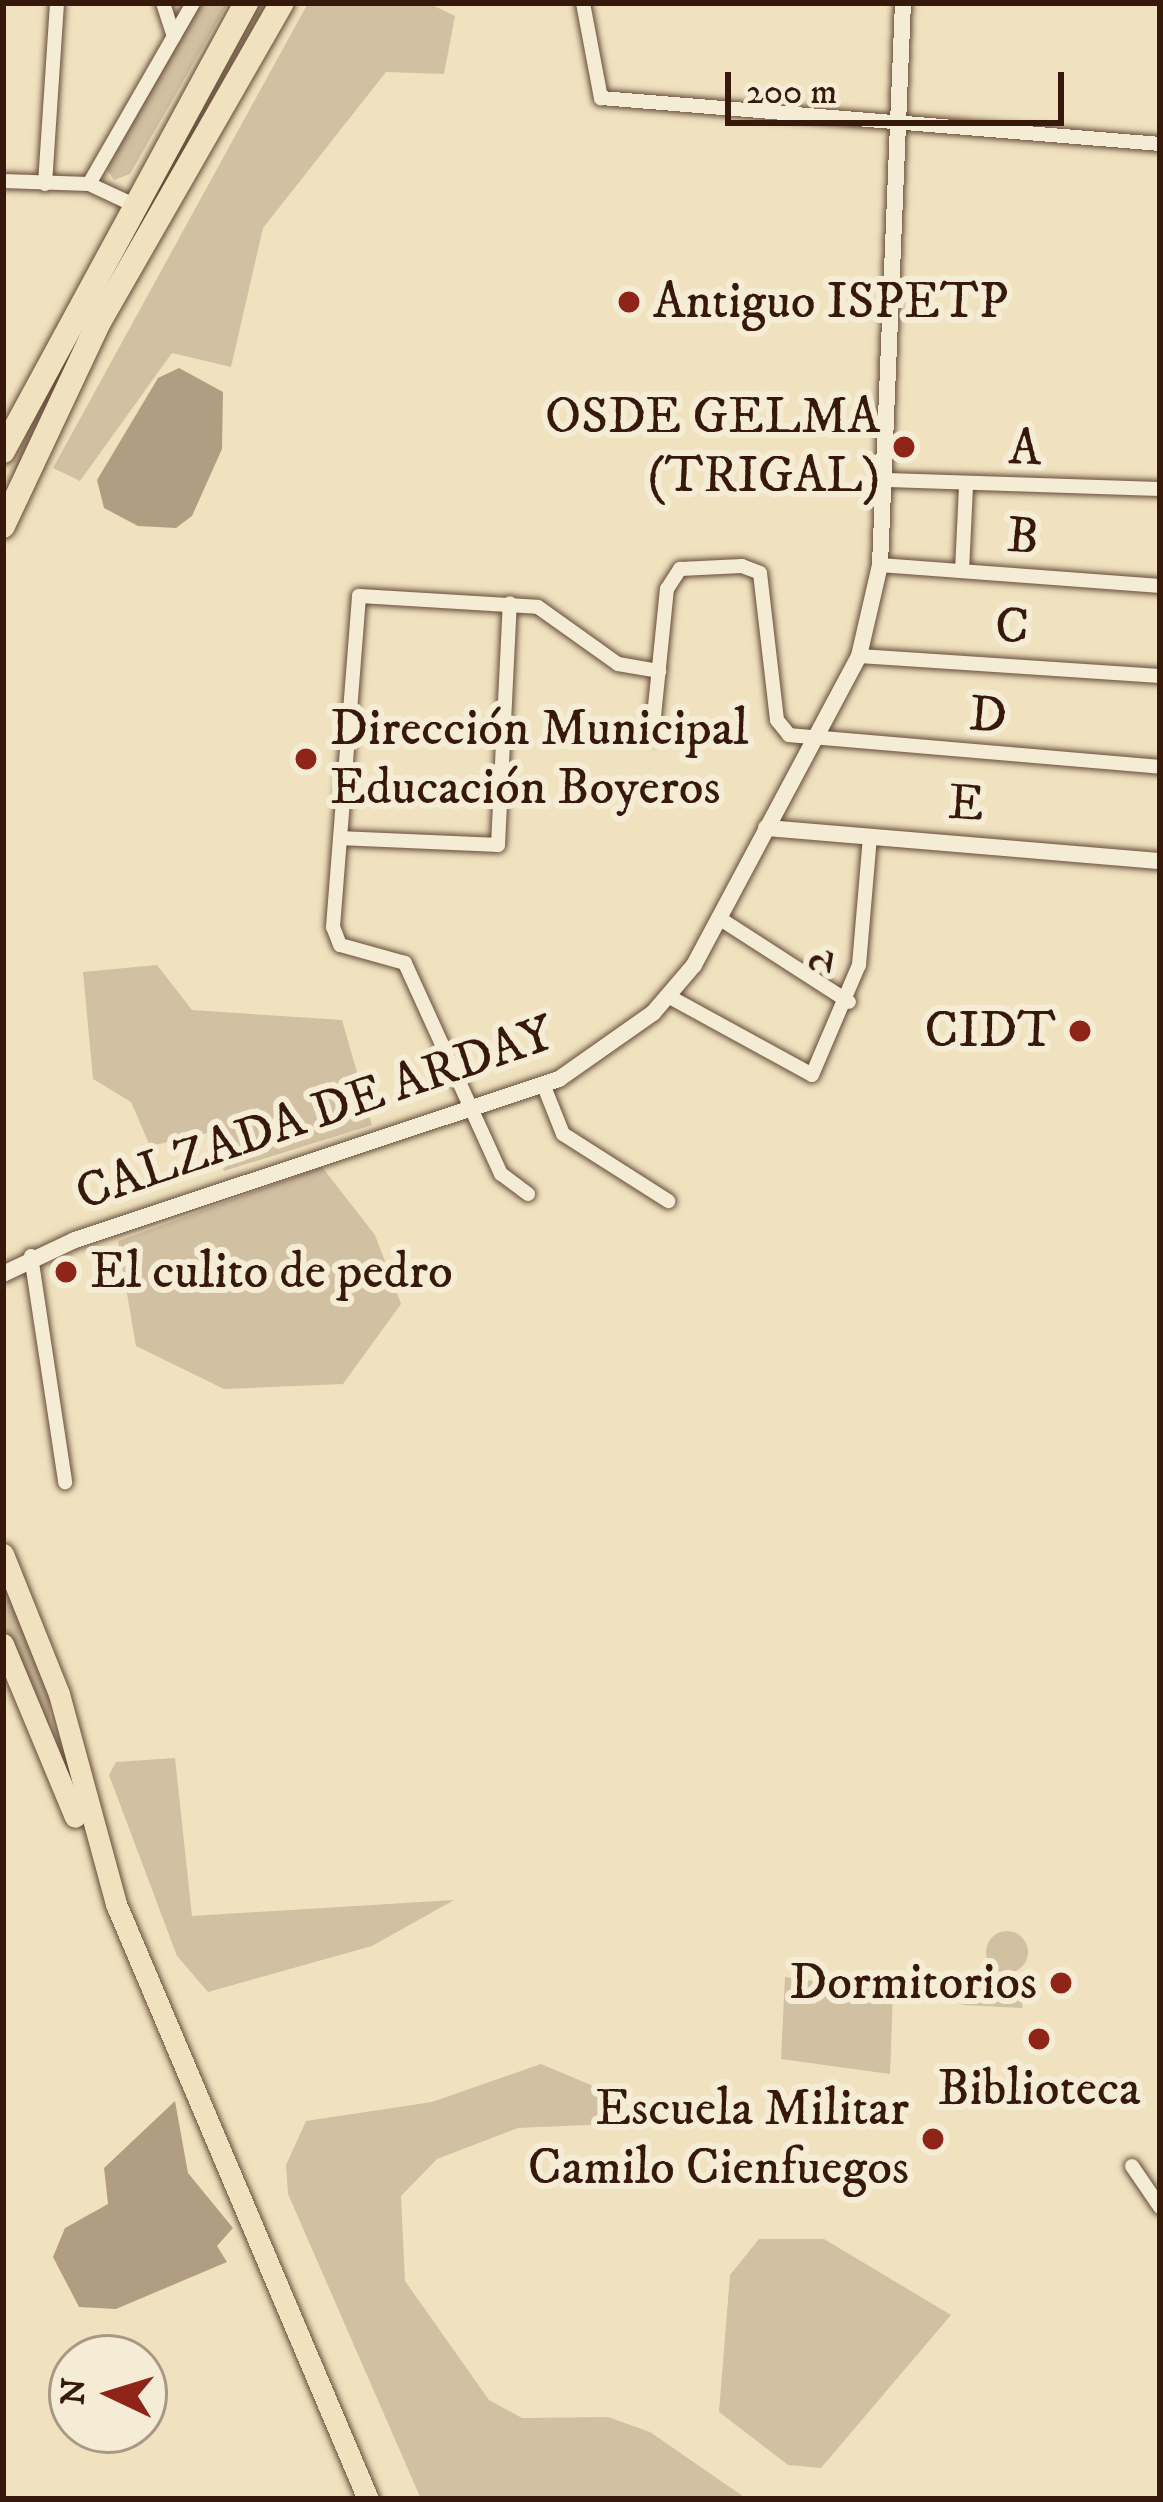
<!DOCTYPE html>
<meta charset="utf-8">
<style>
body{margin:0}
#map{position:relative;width:1163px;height:2502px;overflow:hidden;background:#f0e2bf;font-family:"IM FELL DW Pica",serif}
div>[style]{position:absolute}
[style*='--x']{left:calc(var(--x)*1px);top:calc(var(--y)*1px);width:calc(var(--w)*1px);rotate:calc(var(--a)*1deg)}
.green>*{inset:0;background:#d1c0a1}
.round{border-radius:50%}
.water>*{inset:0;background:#b19e82}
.roads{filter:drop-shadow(0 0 3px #654b39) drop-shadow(0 0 3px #654b39)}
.minor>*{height:14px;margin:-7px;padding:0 7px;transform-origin:7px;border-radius:7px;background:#f5ecd5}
.tertiary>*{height:16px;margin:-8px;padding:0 8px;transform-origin:8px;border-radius:8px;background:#f5ecd5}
.trunk>*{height:21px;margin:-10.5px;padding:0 10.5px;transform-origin:10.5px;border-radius:10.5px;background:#f0e2bf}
.motorway>*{height:24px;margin:-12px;padding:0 12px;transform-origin:12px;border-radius:12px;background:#f0e2bf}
.dots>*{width:33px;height:33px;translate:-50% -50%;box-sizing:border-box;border:6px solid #f5ecd5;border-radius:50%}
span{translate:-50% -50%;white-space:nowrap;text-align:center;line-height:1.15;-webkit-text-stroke:12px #f5ecd5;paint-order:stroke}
.poi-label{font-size:51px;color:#37190c}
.left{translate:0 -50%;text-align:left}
.right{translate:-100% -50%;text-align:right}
.street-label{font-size:51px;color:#37190c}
.frame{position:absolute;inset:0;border:6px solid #37190c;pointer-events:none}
.north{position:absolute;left:48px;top:2334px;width:120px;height:120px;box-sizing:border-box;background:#f5ecd5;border:3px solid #a99885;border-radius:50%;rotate:274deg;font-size:33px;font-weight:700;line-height:48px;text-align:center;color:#37190c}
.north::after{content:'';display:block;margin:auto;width:42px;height:54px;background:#8f2418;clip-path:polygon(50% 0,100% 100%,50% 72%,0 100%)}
.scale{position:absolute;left:725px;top:72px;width:339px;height:54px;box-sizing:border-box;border:6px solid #37190c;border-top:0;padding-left:15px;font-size:36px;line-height:42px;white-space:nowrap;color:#37190c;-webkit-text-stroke:9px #f5ecd5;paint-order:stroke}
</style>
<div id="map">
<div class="green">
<i style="clip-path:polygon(201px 3px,228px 3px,130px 174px,114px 180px,105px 167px)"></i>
<i style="clip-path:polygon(256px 3px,268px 3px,3px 504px,35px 408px)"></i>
<i style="clip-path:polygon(308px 3px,428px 3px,455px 16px,444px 74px,386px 72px,263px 228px,231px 367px,172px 353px,80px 481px,53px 468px)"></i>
<i style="clip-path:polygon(157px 965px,192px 1010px,342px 1020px,372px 1125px,224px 1171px,212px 1132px,150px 1146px,131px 1102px,93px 1079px,83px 972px)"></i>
<i style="clip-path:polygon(322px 1167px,375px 1235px,401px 1304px,343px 1384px,224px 1389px,136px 1346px,118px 1241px)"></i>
<i style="clip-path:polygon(3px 1566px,50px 1686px,49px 1740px,3px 1624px)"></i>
<i style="clip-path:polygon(175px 1758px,192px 1916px,454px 1900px,372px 1946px,208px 1992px,177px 1956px,109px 1775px,116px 1762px)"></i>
<i class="round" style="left:986px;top:1931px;width:42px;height:42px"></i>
<i style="clip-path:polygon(964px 1975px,1024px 1979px,1022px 2008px,962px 2005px)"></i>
<i style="clip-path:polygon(785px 1977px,893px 1992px,890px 2074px,781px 2059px)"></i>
<i style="clip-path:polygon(541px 2064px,610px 2093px,618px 2109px,608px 2124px,518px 2128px,437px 2159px,401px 2196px,405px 2281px,489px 2400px,522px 2418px,608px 2417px,650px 2432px,747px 2499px,421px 2499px,288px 2194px,286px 2165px,306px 2121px,432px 2102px)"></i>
<i style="clip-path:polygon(759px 2239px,824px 2239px,951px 2315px,821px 2468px,788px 2465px,719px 2412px,730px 2275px)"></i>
</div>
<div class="water">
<i style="clip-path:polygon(179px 368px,223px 392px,222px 449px,192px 516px,176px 528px,138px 526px,104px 508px,97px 480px,158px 378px)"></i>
<i style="clip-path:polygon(175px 2101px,188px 2173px,233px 2228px,217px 2246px,227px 2262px,116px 2309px,79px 2307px,53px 2257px,65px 2228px,108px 2204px,104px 2168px)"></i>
</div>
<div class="roads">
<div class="minor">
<i style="--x:163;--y:3;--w:35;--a:72"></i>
<i style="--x:583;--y:3;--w:97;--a:79.3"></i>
<i style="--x:601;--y:98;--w:561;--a:4.7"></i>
<i style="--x:3;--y:181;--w:86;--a:2"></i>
<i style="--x:89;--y:184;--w:47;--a:24.9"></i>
<i style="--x:45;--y:184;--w:181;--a:-86.2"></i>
<i style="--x:89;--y:184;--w:209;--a:-60.1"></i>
<i style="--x:887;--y:480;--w:273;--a:1.9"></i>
<i style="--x:880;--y:565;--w:281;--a:4.3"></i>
<i style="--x:962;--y:571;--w:85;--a:-87.3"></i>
<i style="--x:859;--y:656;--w:302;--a:3.8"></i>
<i style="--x:652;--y:736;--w:148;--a:-84.2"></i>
<i style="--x:667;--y:589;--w:24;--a:-57"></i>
<i style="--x:680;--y:569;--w:62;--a:-2.8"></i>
<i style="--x:742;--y:566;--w:19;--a:21"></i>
<i style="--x:760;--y:573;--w:148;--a:83.4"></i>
<i style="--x:777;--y:720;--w:19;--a:51"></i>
<i style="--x:789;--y:735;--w:372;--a:4.9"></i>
<i style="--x:340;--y:838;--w:158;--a:2.5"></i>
<i style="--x:498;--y:845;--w:242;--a:-87.2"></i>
<i style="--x:722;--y:920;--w:151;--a:32.8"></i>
<i style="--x:668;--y:996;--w:164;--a:28.7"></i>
<i style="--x:812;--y:1075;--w:120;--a:-66.9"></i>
<i style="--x:859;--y:965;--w:128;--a:-85.1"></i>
<i style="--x:543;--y:1084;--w:54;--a:68.2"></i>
<i style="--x:563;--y:1134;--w:125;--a:32.5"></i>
<i style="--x:528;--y:1194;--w:34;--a:-143"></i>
<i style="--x:501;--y:1174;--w:232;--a:-114.5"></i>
<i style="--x:405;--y:963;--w:67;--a:-164.5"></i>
<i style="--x:340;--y:945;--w:19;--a:-111"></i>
<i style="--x:333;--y:927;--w:332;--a:-85.5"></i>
<i style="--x:359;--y:596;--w:179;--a:3.5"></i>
<i style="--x:538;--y:607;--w:98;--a:35.5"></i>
<i style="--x:618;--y:664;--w:42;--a:9.7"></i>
<i style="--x:31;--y:1256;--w:229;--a:81.4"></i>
<i style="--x:1132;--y:2166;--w:50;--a:55.7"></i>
</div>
<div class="tertiary">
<i style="--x:766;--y:828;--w:395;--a:4.8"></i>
<i style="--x:3;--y:1274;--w:80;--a:-25.3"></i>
<i style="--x:75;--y:1240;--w:510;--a:-18.4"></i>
<i style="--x:559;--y:1079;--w:115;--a:-35.1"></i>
<i style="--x:653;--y:1013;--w:63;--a:-49.5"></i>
<i style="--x:694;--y:965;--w:350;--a:-61.9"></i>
<i style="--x:859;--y:656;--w:93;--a:-77"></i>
<i style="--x:880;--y:565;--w:562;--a:-87.66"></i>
</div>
<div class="trunk">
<i style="--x:3;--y:1554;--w:151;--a:68.2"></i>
<i style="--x:59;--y:1694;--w:218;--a:74.8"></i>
<i style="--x:116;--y:1904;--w:646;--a:67.05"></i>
<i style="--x:3;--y:1644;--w:187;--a:67.4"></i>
</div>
<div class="motorway">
<i style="--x:3;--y:451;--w:510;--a:-61.52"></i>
<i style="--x:3;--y:526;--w:225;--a:-64.8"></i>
<i style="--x:99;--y:322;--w:368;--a:-60.2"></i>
</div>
</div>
<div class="dots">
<i style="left:629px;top:302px;background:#8f2418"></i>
<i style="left:904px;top:447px;background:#8f2418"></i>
<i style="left:306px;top:759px;background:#8f2418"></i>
<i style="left:1080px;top:1031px;background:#8f2418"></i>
<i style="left:66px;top:1272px;background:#8f2418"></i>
<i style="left:1061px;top:1983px;background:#8f2418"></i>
<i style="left:1039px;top:2039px;background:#8f2418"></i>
<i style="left:933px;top:2139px;background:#8f2418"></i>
</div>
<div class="poi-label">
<span class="left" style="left:653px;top:302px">Antiguo ISPETP</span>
<span class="right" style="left:880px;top:447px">OSDE GELMA<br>(TRIGAL)</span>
<span class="left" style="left:330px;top:759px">Dirección Municipal<br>Educación Boyeros</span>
<span class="right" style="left:1056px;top:1031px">CIDT</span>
<span class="left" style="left:90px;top:1272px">El culito de pedro</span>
<span class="right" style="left:1037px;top:1983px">Dormitorios</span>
<span style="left:1039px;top:2089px">Biblioteca</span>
<span class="right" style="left:909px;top:2139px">Escuela Militar<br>Camilo Cienfuegos</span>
</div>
<div class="street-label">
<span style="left:1025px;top:449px;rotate:2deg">A</span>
<span style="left:1023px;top:537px;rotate:4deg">B</span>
<span style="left:1012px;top:627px;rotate:4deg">C</span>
<span style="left:988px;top:716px;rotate:4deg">D</span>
<span style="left:966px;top:804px;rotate:4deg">E</span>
<span style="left:817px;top:961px;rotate:-80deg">2</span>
<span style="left:315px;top:1114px;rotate:-19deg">CALZADA DE ARDAY</span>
</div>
<div class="frame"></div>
<div class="north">N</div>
<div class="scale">200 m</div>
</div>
